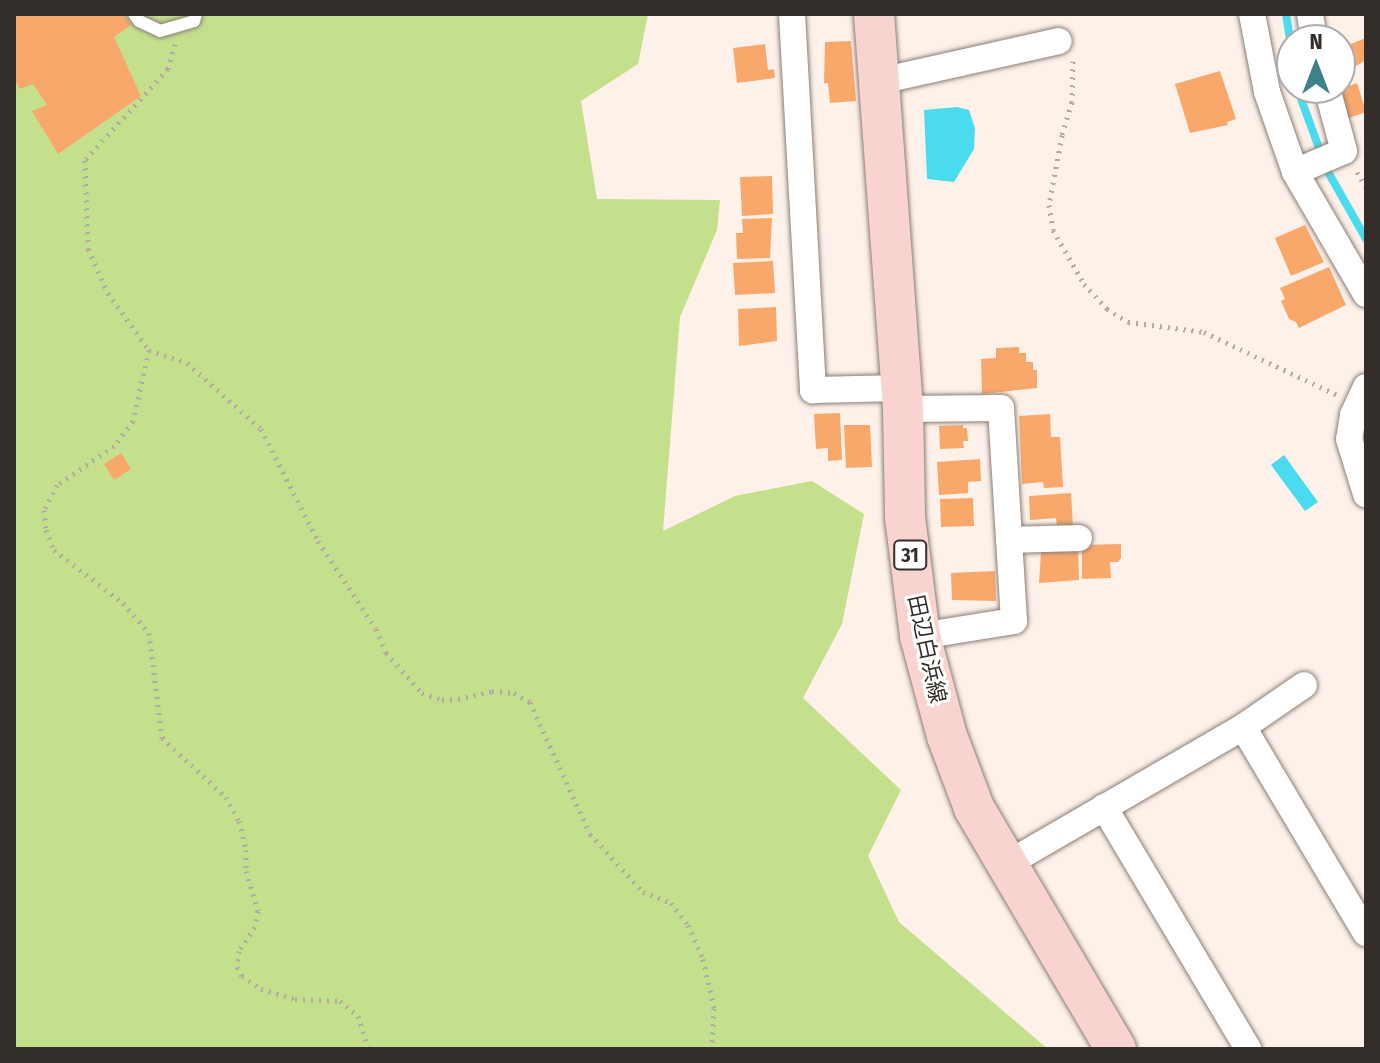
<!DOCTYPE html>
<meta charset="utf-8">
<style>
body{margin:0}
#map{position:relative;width:1380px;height:1063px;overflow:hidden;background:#fdf1e9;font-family:"Fira Sans Condensed","Noto Sans JP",sans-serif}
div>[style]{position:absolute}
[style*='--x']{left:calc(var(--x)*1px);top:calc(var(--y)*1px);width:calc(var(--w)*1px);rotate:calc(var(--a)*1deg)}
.green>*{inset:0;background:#c4e08d}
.water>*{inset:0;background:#4adbee}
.stream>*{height:8px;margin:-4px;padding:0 4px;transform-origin:4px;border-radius:4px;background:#4adbee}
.building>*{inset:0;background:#f9a86c}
.path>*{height:5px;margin-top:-2.5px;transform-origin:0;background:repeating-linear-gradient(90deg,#b4aaa3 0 2px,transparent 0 8px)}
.roads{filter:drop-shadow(0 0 2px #8b7e75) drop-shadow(0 0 2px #8b7e75)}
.lane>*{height:12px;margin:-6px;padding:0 6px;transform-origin:6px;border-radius:6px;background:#fff}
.street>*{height:26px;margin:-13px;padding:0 13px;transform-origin:13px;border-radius:13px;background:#fff}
.primary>*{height:40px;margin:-20px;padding:0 20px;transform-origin:20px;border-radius:20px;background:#f8d3cf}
span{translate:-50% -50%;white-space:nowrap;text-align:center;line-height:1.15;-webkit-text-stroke:6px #fff;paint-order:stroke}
.shield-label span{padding:2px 6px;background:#fff;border:2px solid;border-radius:6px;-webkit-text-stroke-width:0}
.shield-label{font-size:20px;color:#342e2a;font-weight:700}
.street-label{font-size:22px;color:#342e2a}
.frame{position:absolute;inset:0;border:16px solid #342e2a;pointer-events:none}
.north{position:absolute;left:1276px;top:24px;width:80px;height:80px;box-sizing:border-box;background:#fff;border:2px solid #aeabaa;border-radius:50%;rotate:0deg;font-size:22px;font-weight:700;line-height:32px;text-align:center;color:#342e2a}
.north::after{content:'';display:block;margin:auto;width:28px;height:36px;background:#3b828a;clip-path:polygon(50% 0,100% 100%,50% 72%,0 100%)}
</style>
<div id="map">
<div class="green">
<i style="clip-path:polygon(14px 14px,648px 14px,638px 64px,581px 101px,597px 199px,720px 200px,717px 230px,680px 317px,663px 531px,735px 496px,812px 481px,864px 514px,842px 624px,803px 698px,901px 790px,868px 856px,899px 922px,1048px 1049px,14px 1049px)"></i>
</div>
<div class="water">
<i style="clip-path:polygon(957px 107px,969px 110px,975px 128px,974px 149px,954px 182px,927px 179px,924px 110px)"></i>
<i style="clip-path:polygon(1284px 455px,1318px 502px,1305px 511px,1271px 465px)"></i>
</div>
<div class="stream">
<i style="--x:1286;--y:14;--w:38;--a:81"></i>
<i style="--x:1297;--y:88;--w:87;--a:69.9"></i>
<i style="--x:1327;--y:170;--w:79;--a:60.5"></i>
</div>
<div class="building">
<i style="clip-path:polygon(14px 14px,124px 14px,131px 25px,114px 37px,141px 96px,58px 154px,32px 111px,47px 105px,33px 84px,20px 89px,14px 79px)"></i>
<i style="clip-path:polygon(1366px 38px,1366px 60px,1346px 72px,1345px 67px,1340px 69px,1340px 48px)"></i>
<i style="clip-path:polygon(851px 41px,856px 101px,830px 103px,828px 83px,824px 83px,825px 42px)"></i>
<i style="clip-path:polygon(765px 44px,768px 70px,774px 69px,775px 78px,737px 83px,733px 48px)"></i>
<i style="clip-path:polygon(1220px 71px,1236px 119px,1227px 122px,1228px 125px,1190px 133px,1175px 84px)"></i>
<i style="clip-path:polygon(1357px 83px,1366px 112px,1346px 119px,1335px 91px)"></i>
<i style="clip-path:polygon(772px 176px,773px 214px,742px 216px,740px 177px)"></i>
<i style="clip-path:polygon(772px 218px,770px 258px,737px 259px,736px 233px,743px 233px,742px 219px)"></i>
<i style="clip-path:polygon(1305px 225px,1324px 262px,1291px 276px,1275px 238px)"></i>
<i style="clip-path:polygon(773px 261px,775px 293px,735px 295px,733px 263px)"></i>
<i style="clip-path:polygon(1329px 267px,1346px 305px,1299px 328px,1296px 322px,1289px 319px,1281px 301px,1285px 299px,1280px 288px)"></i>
<i style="clip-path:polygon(776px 307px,777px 341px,739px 346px,738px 309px)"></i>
<i style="clip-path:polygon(1019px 347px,1019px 353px,1026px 353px,1026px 362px,1033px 362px,1033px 370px,1037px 370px,1037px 388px,982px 394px,981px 359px,996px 358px,996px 348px)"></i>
<i style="clip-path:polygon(840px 413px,842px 460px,828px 461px,828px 448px,816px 449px,814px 414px)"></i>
<i style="clip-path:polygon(1050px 414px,1051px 437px,1060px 437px,1063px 487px,1044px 488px,1043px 482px,1022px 484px,1019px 416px)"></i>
<i style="clip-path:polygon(844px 425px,870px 425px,872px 467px,846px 468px)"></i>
<i style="clip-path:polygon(963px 425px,963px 428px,967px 428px,968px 441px,963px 441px,964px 448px,940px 449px,939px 426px)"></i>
<i style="clip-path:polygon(121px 453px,131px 469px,114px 480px,104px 464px)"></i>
<i style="clip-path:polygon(980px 459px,981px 481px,968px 482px,968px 493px,939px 495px,937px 462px)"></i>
<i style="clip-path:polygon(1071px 493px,1073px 526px,1057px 527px,1056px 518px,1030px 520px,1029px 496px)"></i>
<i style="clip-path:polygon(973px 498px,974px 526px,941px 527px,940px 499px)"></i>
<i style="clip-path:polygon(1121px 544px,1121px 558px,1118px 562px,1110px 562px,1111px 578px,1082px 579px,1082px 545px)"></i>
<i style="clip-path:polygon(1078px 547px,1079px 580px,1039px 583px,1041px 552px)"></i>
<i style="clip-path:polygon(995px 571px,996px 601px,952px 600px,951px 573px)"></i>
</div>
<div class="path">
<i style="--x:175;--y:44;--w:26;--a:106"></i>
<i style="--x:168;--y:69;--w:123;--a:132.4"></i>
<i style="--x:85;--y:160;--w:89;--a:88.1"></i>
<i style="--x:88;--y:249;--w:48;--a:65.6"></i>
<i style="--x:108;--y:293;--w:70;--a:54.3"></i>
<i style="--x:149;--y:350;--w:40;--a:18.9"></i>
<i style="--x:187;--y:363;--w:99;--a:41.7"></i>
<i style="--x:261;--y:429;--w:126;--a:63"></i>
<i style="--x:318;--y:541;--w:105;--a:56.6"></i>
<i style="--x:376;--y:629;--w:26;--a:67"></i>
<i style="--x:386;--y:653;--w:54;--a:48"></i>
<i style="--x:422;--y:693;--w:21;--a:19"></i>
<i style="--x:442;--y:700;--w:16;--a:-4"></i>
<i style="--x:458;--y:699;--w:35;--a:-13"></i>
<i style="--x:492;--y:691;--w:22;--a:5"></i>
<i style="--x:514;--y:693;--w:18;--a:29"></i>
<i style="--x:530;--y:702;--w:145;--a:65.6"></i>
<i style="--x:590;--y:834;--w:79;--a:47.6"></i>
<i style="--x:643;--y:892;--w:30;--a:21"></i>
<i style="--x:671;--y:903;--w:28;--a:52"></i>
<i style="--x:688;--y:925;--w:37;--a:66"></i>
<i style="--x:703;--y:959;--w:50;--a:77.3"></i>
<i style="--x:714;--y:1008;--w:41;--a:92.8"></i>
<i style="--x:1073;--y:61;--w:41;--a:91.4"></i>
<i style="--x:1072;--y:102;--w:34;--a:107"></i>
<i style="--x:1062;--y:135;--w:71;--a:100.5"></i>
<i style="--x:1049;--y:205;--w:25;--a:81"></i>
<i style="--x:1053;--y:230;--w:62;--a:60.1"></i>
<i style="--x:1084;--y:284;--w:34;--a:47"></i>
<i style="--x:1107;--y:309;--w:25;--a:32"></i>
<i style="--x:1128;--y:322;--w:77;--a:7.5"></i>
<i style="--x:1204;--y:332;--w:147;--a:25.3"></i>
<i style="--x:1357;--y:172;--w:17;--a:59"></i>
<i style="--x:149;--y:350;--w:73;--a:102.7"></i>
<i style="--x:133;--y:421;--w:31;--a:127"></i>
<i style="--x:114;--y:446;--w:69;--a:145.6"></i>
<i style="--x:57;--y:485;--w:28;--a:117"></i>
<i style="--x:44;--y:510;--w:20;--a:84"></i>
<i style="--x:46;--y:530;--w:22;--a:68"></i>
<i style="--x:54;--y:550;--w:87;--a:37.5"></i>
<i style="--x:123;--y:603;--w:40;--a:49"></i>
<i style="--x:149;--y:633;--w:106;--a:82.9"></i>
<i style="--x:162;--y:738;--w:87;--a:42.7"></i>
<i style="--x:226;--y:797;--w:27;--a:62"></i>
<i style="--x:239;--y:821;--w:30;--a:76"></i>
<i style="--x:246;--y:850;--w:21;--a:90"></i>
<i style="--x:246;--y:871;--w:42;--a:73.3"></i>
<i style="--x:258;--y:911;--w:16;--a:101"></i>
<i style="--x:255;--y:927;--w:29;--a:124"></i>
<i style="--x:239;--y:951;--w:16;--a:97"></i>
<i style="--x:237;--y:967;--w:10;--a:61"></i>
<i style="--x:242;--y:976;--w:23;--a:34"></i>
<i style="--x:261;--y:989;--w:35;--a:16"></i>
<i style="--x:295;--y:999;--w:45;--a:2.5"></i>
<i style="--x:340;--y:1001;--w:23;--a:40"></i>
<i style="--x:358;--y:1016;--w:35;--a:72"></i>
</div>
<div class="roads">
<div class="lane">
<i style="--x:134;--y:14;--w:9;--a:54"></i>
<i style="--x:139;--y:21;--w:23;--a:25"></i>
<i style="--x:160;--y:31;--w:35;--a:-16"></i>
<i style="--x:194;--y:21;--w:7;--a:-74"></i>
</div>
<div class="street">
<i style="--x:792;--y:14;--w:377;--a:86.8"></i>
<i style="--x:813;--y:390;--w:88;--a:-1.3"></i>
<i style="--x:1252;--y:14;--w:79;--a:79.1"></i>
<i style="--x:1267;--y:92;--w:85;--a:70.7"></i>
<i style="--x:1295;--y:172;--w:141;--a:59.8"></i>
<i style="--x:1310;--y:14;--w:26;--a:81"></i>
<i style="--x:880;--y:81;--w:183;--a:-12.6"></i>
<i style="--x:1295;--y:172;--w:53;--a:-23.2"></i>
<i style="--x:1344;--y:151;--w:65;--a:-105.1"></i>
<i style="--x:1366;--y:387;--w:31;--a:115"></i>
<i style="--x:1353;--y:415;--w:24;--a:99"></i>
<i style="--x:1349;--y:439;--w:58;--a:72.8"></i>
<i style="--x:903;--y:409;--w:98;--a:-0.6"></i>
<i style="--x:1001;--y:408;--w:213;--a:86.5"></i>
<i style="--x:1014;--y:621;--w:95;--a:170.9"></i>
<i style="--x:1009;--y:540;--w:70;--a:-1.6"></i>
<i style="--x:1243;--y:727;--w:240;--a:59.2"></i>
<i style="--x:1104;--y:807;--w:282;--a:59.2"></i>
<i style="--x:1007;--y:864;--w:273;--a:-30.1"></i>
<i style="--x:1243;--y:727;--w:74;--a:-34.5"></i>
</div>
<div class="primary">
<i style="--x:874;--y:14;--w:396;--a:85.8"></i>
<i style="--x:903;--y:409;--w:108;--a:88.9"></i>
<i style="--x:905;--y:517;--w:120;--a:82.8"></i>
<i style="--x:920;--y:636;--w:104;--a:74.9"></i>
<i style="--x:947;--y:736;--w:77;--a:69.4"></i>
<i style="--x:974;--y:808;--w:280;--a:59.5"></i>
</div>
</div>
<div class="shield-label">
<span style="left:910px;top:555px">31</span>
</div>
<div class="street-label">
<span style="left:927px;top:649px;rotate:78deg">田辺白浜線</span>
</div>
<div class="frame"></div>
<div class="north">N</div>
</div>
